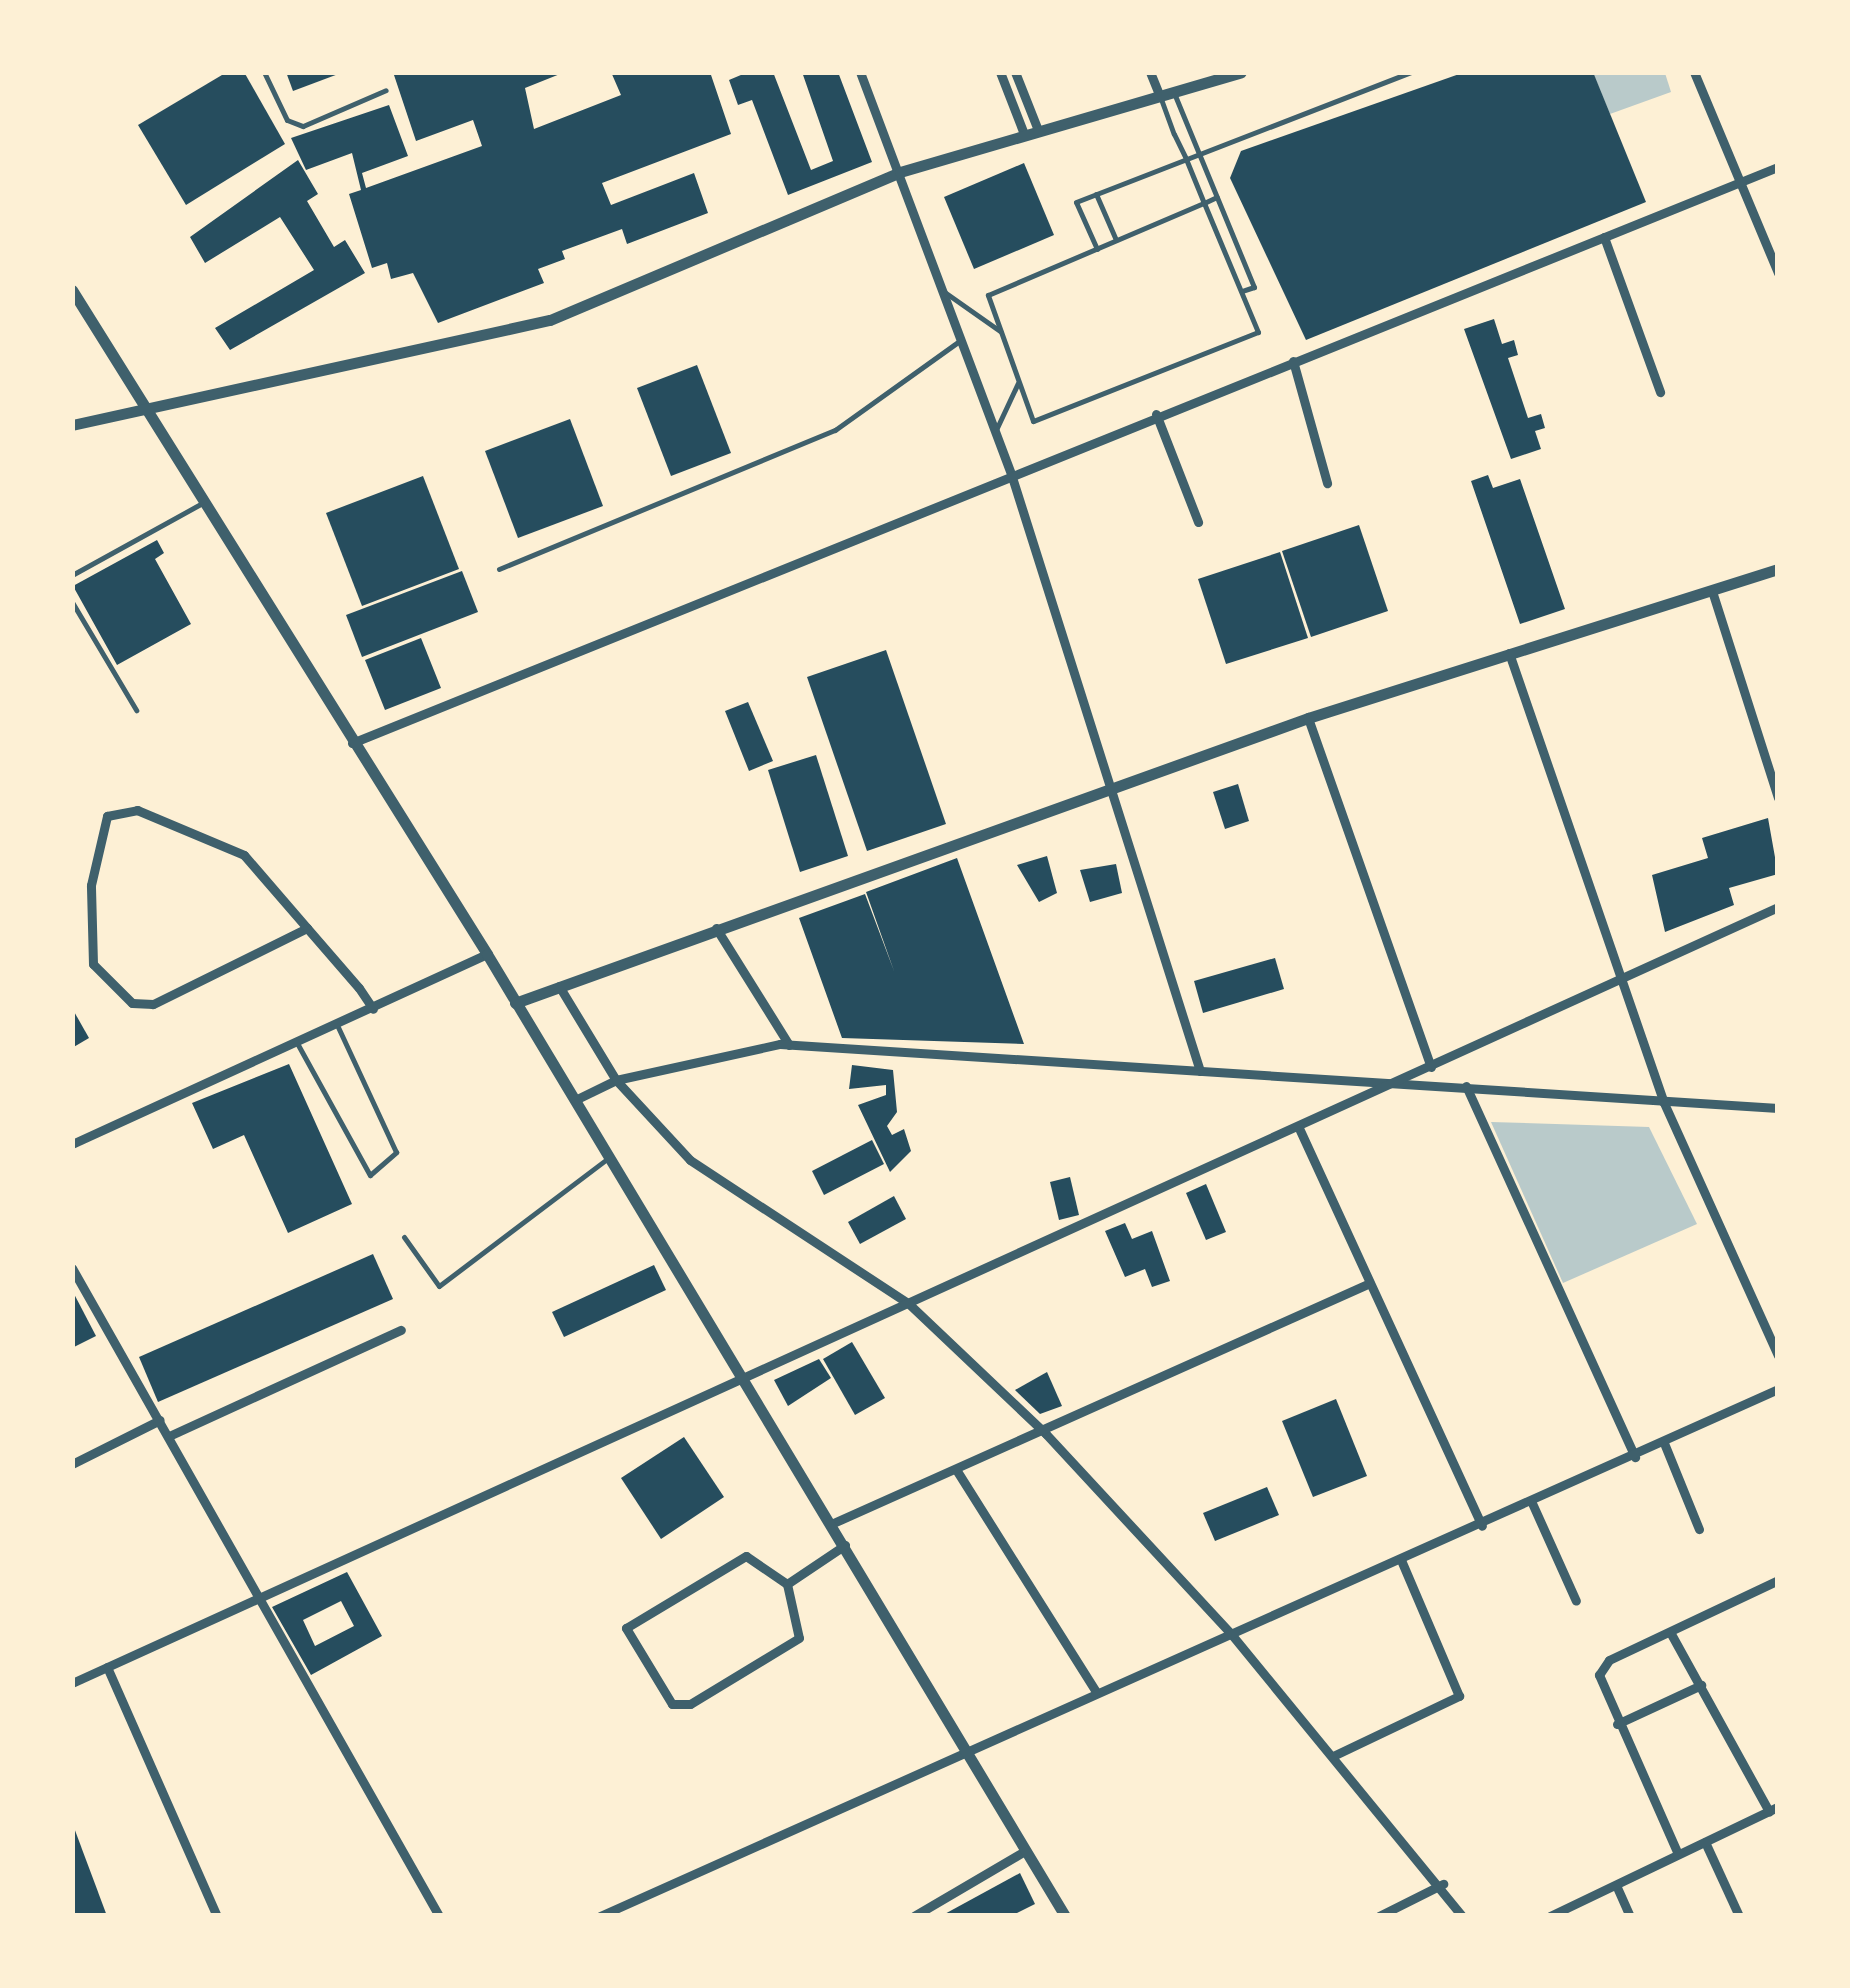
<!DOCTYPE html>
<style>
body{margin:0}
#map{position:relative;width:1850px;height:1988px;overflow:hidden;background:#fdf0d5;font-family:"Asap Condensed",sans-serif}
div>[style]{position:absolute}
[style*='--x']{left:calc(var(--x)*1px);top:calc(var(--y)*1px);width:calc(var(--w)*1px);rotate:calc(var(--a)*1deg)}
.green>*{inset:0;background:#b9caca}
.building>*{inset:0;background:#264d5e}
.service>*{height:5px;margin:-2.5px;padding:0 2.5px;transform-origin:2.5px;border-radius:2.5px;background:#3f606c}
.minor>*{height:9px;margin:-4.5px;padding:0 4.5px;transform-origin:4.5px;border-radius:4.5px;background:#3f606c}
.tertiary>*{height:11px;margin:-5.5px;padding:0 5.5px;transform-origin:5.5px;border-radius:5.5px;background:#3f606c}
span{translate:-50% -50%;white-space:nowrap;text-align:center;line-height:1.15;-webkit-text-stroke:10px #fdf0d5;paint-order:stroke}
.frame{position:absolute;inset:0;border:75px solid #fdf0d5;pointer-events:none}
</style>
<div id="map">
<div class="green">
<i style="clip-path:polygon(1593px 73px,1665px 73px,1671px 92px,1610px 114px)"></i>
<i style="clip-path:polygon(1491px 1122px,1649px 1127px,1697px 1224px,1563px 1283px)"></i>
</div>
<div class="building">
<i style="clip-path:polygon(227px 72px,244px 72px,285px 144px,186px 205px,138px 125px)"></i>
<i style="clip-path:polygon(286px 72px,341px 72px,341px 73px,293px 91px)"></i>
<i style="clip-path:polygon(393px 72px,565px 72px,525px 88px,534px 129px,621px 95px,611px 72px,710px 72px,731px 134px,602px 183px,611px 205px,694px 173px,708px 213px,627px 244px,622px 229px,562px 251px,565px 259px,538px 269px,544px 283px,438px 323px,413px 273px,391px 279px,387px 263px,372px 268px,349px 194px,361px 190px,352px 153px,306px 170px,291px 138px,389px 105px,408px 156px,362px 173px,366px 188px,482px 146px,473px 120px,416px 141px)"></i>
<i style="clip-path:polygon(748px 72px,773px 72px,811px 170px,833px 161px,802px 72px,838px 72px,872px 162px,788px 195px,752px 100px,738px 105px,729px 80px)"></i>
<i style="clip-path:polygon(1465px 72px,1593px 72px,1646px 202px,1306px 340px,1230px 178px,1241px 151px)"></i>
<i style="clip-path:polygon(298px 160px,318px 194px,307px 201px,334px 247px,345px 240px,365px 273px,230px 350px,215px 328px,314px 270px,280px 217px,205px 263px,190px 237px)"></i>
<i style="clip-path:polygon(1024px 163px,1054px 235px,974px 269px,944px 197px)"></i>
<i style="clip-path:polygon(1494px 319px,1502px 344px,1514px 340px,1518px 355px,1508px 358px,1528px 418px,1541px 414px,1545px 428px,1535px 431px,1541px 449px,1511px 459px,1464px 329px)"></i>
<i style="clip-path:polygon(697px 365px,731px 453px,671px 476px,637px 388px)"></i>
<i style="clip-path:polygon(570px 419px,603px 506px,518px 538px,485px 451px)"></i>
<i style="clip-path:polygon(1488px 475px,1493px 488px,1520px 479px,1565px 609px,1520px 624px,1471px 481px)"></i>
<i style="clip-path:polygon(423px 476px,459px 569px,362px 606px,326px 513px)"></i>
<i style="clip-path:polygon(1359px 525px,1388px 611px,1311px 637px,1282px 551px)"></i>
<i style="clip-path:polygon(157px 540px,164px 553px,155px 559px,191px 624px,117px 665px,73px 586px)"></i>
<i style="clip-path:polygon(1280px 552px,1308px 638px,1226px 664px,1198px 579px)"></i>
<i style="clip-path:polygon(462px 571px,478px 612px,362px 657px,346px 615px)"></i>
<i style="clip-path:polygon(421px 638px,441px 688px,385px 710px,365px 660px)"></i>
<i style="clip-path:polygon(886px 650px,946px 824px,867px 851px,807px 677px)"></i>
<i style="clip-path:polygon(748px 702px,773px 761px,749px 771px,725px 711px)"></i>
<i style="clip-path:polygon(816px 755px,848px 856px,800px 872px,768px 770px)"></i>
<i style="clip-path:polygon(1238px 784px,1249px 821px,1225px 829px,1213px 792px)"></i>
<i style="clip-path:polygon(1768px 818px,1778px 874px,1729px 888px,1734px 905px,1665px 932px,1652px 875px,1708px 858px,1702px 838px)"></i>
<i style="clip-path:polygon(1047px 856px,1057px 893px,1039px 902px,1017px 865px)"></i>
<i style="clip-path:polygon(957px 858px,1024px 1044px,842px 1038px,799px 918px,865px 894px,894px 971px,866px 892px)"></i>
<i style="clip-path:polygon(1116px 864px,1122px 893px,1090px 902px,1080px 870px)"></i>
<i style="clip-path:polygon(1275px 958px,1284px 989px,1203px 1013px,1194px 981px)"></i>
<i style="clip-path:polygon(72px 1008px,89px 1038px,72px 1048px)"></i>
<i style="clip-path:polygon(289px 1064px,352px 1204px,288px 1233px,244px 1135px,213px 1149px,192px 1103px)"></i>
<i style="clip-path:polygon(852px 1065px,893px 1070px,897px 1112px,887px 1126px,892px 1135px,904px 1129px,911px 1151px,890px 1172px,858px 1105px,886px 1095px,886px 1085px,849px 1089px)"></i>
<i style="clip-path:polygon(872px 1140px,884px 1164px,824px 1195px,812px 1171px)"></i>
<i style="clip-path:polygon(1070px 1177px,1079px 1215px,1059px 1220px,1050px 1182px)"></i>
<i style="clip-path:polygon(1206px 1184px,1226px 1232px,1206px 1240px,1186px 1193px)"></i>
<i style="clip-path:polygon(894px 1196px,906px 1219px,860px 1244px,848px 1222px)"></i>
<i style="clip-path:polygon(1125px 1223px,1132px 1239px,1152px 1231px,1170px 1281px,1152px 1287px,1145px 1269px,1125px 1277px,1105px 1231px)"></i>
<i style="clip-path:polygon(373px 1254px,393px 1299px,158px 1402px,139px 1357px)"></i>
<i style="clip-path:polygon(654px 1265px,666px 1290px,564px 1337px,552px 1312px)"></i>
<i style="clip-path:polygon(72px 1290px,96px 1336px,72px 1348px)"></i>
<i style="clip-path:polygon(852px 1342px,885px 1398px,855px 1415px,823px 1359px)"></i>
<i style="clip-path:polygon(819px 1359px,831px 1378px,788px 1406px,774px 1380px)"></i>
<i style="clip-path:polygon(1047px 1372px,1062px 1406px,1040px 1414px,1015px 1390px)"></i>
<i style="clip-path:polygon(1336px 1399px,1367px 1476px,1313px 1497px,1282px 1421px)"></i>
<i style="clip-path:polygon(684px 1437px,724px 1497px,661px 1539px,621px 1478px)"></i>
<i style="clip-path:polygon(1267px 1487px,1279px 1515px,1215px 1541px,1203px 1513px)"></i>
<i style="clip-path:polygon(evenodd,347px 1572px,382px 1636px,311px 1675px,272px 1607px,347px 1572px,341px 1601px,354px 1626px,315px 1646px,303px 1620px,341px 1601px)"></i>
<i style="clip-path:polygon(72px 1825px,73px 1825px,107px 1916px,72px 1916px)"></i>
<i style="clip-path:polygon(1020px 1873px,1035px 1904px,1011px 1916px,941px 1916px)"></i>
</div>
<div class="service">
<i style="--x:264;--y:72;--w:53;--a:64.4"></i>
<i style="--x:287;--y:120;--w:17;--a:21"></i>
<i style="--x:303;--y:126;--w:90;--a:-23.4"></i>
<i style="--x:1174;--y:93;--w:210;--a:67.6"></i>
<i style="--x:1254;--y:287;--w:13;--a:162"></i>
<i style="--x:1161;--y:99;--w:37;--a:70"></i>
<i style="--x:1174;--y:134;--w:28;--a:64"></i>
<i style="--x:1186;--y:159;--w:48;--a:67.8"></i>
<i style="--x:1204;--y:203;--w:140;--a:67.3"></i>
<i style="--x:1258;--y:332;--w:242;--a:158.4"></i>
<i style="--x:1033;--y:421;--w:134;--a:-109.7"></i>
<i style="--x:988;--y:295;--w:235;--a:-23.1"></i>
<i style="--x:1204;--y:203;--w:14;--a:-25"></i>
<i style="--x:1096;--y:194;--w:50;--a:66.5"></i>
<i style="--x:1097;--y:249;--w:51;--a:-114.1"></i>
<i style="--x:1076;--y:202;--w:359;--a:-21.2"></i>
<i style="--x:943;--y:291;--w:70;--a:35.1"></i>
<i style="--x:995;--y:432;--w:54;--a:-64.9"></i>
<i style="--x:499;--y:569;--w:364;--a:-22.5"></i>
<i style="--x:835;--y:430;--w:151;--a:-35.6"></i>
<i style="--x:72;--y:575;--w:151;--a:-28.9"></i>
<i style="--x:72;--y:602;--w:126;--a:59.3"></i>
<i style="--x:297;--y:1043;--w:151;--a:61.1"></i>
<i style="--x:370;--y:1175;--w:35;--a:-41"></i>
<i style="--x:396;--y:1152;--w:140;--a:-114.9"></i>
<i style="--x:404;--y:1237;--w:60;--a:54.5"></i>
<i style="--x:439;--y:1286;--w:212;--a:-37.1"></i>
</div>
<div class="minor">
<i style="--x:860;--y:72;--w:433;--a:69.4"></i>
<i style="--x:1012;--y:477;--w:623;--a:72.44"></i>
<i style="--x:1000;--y:72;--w:66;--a:68.8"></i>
<i style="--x:1015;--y:72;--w:62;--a:68.4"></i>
<i style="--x:1150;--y:72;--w:27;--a:68"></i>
<i style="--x:1694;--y:72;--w:218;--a:67.3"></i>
<i style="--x:1604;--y:237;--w:165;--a:70.1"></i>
<i style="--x:1293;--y:361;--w:127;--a:74.4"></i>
<i style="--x:1156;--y:414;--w:116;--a:68.7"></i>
<i style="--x:1712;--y:591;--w:217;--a:72.3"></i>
<i style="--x:1509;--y:653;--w:476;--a:71"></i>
<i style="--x:1664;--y:1103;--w:277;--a:65.7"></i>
<i style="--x:1308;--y:718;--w:370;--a:70.6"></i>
<i style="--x:352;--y:743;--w:1538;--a:-22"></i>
<i style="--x:307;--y:928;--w:172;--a:153.7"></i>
<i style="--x:153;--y:1004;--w:21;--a:-177"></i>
<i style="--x:132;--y:1003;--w:55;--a:-135"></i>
<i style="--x:93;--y:964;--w:79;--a:-91.5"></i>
<i style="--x:91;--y:885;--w:71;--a:-76.9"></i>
<i style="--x:107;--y:816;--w:31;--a:-11"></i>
<i style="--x:137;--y:810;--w:116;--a:22.8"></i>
<i style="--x:244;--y:855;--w:96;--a:49.2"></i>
<i style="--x:307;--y:928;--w:79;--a:49.1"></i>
<i style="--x:359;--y:988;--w:25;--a:56"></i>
<i style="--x:716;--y:928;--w:138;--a:58"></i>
<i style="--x:559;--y:986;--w:110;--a:58.8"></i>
<i style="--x:616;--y:1080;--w:109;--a:47.2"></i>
<i style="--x:690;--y:1160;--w:261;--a:33.3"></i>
<i style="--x:908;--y:1303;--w:190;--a:43.5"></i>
<i style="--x:1046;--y:1434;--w:274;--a:47.2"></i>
<i style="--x:1232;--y:1635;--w:363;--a:50.7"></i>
<i style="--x:1466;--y:1086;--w:408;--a:65.5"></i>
<i style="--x:575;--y:1100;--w:46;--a:-26"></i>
<i style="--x:616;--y:1080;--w:168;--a:-12.4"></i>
<i style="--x:780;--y:1044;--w:1000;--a:3.67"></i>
<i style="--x:1298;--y:1126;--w:440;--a:65.3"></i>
<i style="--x:72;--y:1144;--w:456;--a:-24.6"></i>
<i style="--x:72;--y:1268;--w:745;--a:60.47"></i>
<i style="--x:169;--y:1436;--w:255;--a:-24.6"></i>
<i style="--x:1664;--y:1443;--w:93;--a:67.9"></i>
<i style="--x:72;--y:1464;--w:98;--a:-26.6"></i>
<i style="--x:957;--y:1471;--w:262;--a:57.8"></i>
<i style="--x:1532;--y:1503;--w:107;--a:65.8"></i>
<i style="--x:831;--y:1524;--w:590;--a:-24.09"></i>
<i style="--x:746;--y:1556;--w:50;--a:34.3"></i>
<i style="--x:787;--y:1584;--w:55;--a:77.5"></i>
<i style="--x:799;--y:1638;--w:127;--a:148.8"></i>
<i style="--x:690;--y:1704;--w:18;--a:180"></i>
<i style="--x:672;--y:1704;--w:89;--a:-121.2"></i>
<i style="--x:626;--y:1628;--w:140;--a:-31"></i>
<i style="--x:787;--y:1584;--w:70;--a:-33.9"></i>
<i style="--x:1670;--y:1632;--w:205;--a:61.1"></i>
<i style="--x:107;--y:1667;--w:272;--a:66.2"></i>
<i style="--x:72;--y:1683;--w:1874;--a:-24.46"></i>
<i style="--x:1617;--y:1724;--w:93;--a:-24.9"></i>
<i style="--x:1333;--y:1756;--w:140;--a:-25.5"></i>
<i style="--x:1459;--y:1696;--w:148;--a:-113.1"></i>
<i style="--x:1705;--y:1842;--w:81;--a:65.3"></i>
<i style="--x:1678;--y:1854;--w:196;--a:-113.8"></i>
<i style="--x:1599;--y:1675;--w:18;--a:-56"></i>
<i style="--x:1609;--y:1660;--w:187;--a:-25.3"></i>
<i style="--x:1616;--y:1885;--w:34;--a:66"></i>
<i style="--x:600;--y:1916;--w:1291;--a:-24.1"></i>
<i style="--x:914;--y:1916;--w:129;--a:-30.4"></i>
<i style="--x:1379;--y:1916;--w:72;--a:-26.6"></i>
<i style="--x:1550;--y:1916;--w:253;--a:-25.6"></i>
</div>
<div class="tertiary">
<i style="--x:72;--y:290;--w:783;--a:57.99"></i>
<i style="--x:487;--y:954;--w:1122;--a:59"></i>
<i style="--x:72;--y:425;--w:489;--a:-12.4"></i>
<i style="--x:550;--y:320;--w:380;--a:-22.9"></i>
<i style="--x:900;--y:172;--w:355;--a:-16.3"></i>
<i style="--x:515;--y:1003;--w:843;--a:-19.77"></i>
<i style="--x:1308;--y:718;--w:493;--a:-17.6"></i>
</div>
<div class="frame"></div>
</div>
